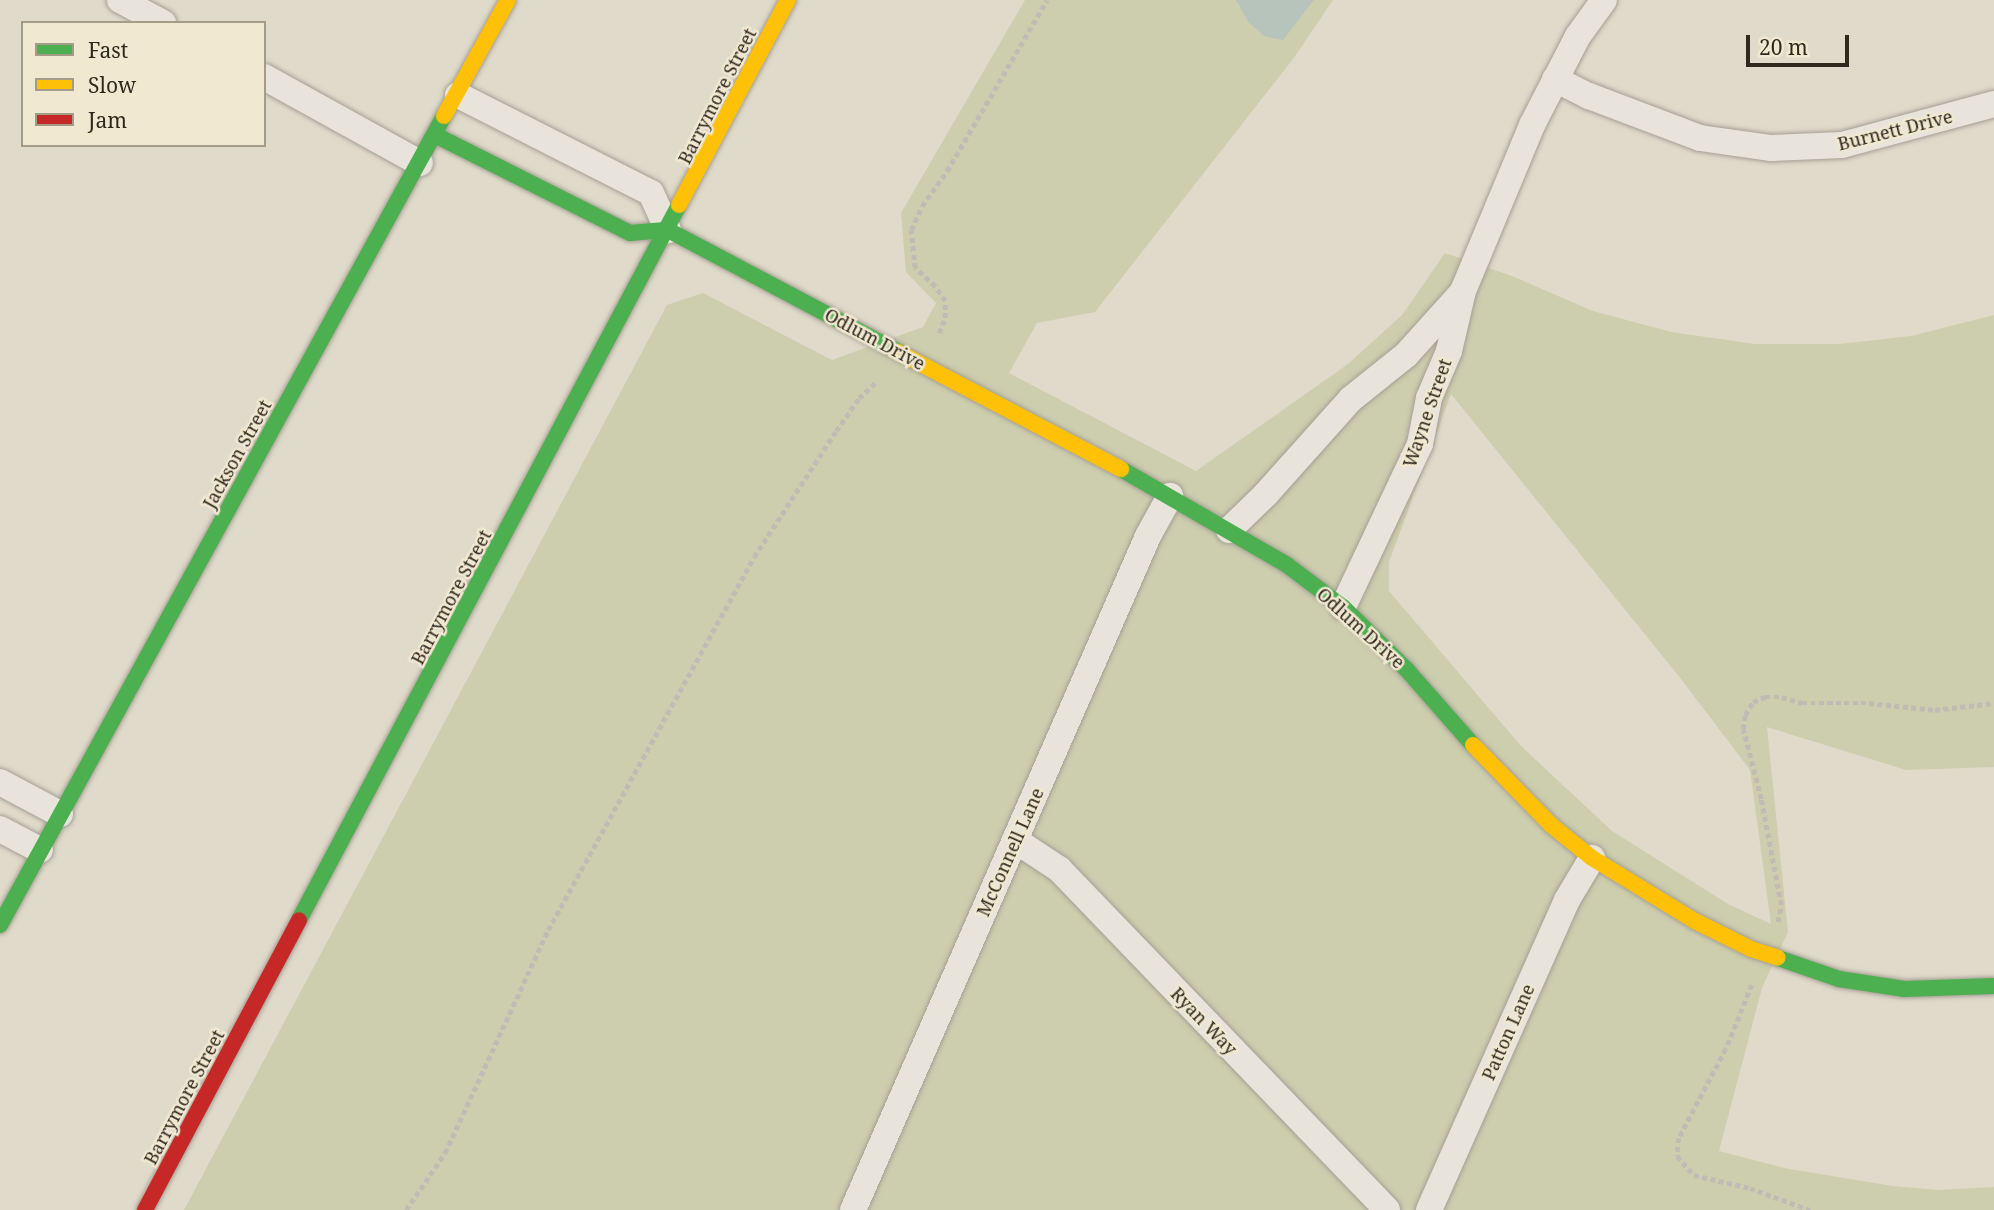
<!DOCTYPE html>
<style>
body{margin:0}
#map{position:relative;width:1994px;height:1210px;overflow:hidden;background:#e0daca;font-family:"Noto Serif",serif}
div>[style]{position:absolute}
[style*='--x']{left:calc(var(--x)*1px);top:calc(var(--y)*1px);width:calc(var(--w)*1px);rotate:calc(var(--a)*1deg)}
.green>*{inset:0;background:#cdceae}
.water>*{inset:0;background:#b6c4bb}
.path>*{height:4.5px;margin-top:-2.25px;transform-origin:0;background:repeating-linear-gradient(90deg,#c1bcb3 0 5px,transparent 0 8.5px)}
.roads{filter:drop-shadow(0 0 2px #a59f94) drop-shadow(0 0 2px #a59f94)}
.street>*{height:26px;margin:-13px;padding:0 13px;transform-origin:13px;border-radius:13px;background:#e8e4db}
.fast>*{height:16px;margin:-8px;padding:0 8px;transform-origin:8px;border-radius:8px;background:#4caf50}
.slow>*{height:16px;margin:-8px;padding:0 8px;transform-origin:8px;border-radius:8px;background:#ffc107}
.jam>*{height:16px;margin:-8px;padding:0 8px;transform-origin:8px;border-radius:8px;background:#c62828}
span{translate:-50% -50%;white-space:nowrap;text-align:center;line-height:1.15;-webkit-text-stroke:5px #f0e8d1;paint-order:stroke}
.street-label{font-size:18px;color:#31281e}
.legend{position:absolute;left:21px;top:21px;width:245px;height:126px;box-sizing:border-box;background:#f0e8d1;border:2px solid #a49b89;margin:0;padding:9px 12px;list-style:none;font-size:21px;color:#31281e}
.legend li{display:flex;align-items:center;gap:14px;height:35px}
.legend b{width:35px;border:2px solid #a49b89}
.scale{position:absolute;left:1746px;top:35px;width:103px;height:32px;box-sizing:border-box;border:4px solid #31281e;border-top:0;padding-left:9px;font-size:21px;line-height:24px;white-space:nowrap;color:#31281e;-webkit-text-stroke:5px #f0e8d1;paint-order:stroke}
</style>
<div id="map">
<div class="green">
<i style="clip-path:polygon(evenodd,1025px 0,1333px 0,1293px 59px,1095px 312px,1037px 323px,1009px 373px,1196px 471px,1348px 364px,1402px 315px,1445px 253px,1512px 276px,1593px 311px,1671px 332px,1755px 344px,1840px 344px,1911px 336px,1994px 315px,1994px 767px,1906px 770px,1767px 727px,1788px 932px,1762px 988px,1719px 1151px,1789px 1169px,1893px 1186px,1938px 1190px,1994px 1187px,1994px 1210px,184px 1210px,667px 305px,703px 293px,832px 360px,923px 327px,936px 303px,906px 272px,901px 213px,1025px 0,1451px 394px,1681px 679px,1750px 770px,1771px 924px,1728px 904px,1612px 831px,1521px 746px,1389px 591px,1389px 562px,1451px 394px)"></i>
</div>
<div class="water">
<i style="clip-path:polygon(1236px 0,1314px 0,1283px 40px,1264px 36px,1249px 23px)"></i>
</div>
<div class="path">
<i style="--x:939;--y:333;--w:16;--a:-68"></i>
<i style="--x:945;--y:318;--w:17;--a:-90"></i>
<i style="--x:945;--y:301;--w:18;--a:-124"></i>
<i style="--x:935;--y:286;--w:27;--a:-138"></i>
<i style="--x:915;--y:268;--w:38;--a:-96"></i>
<i style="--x:911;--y:230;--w:26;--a:-65"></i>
<i style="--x:922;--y:206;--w:43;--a:-54.5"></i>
<i style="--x:947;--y:171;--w:198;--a:-59.7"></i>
<i style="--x:1778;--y:922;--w:17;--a:-80"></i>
<i style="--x:1781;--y:905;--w:108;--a:-100.7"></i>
<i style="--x:1761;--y:799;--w:72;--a:-104.4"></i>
<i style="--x:1743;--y:729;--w:14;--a:-82"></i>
<i style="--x:1745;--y:715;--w:15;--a:-58"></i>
<i style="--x:1753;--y:702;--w:13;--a:-23"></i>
<i style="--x:1765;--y:697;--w:17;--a:0"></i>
<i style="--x:1782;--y:697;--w:21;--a:17"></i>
<i style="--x:1802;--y:703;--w:67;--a:0"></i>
<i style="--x:1869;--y:703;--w:66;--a:6.1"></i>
<i style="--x:1935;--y:710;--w:59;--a:-6.8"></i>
<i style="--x:1752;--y:985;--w:69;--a:112.1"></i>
<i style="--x:1726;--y:1049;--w:101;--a:117.8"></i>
<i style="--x:1679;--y:1138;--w:18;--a:96"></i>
<i style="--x:1677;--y:1156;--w:25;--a:48"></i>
<i style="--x:1694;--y:1175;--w:57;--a:13.1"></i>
<i style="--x:1750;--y:1188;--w:64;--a:20.1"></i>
<i style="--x:406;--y:1210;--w:69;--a:-55.6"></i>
<i style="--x:445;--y:1153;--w:246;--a:-65.2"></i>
<i style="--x:548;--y:930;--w:426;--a:-61.1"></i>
<i style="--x:754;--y:557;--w:150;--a:-56.9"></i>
<i style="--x:836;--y:431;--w:40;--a:-55.1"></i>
<i style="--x:859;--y:398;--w:25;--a:-43"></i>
</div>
<div class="roads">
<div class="street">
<i style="--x:120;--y:0;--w:49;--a:28.1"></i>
<i style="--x:264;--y:77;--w:178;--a:28.9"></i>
<i style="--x:1555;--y:79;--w:38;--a:27"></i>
<i style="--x:1589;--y:96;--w:119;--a:20.7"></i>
<i style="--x:1700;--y:138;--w:72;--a:8"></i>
<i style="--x:1771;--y:148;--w:71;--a:-2.4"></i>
<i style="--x:1842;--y:145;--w:157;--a:-15.1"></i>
<i style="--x:458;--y:95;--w:216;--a:26.9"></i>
<i style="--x:651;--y:193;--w:41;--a:65.3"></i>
<i style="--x:1229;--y:530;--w:52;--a:-44.2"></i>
<i style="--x:1266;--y:494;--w:127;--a:-48.2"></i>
<i style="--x:1351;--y:399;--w:70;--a:-38.7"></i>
<i style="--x:1406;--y:355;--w:81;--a:-48"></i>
<i style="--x:1343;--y:607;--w:180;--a:-64.7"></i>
<i style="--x:1420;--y:444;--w:47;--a:-78.9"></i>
<i style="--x:1429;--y:398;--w:51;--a:-66.9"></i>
<i style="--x:1449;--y:351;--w:62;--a:-76.9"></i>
<i style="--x:1463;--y:291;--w:180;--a:-67.4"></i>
<i style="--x:1532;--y:125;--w:100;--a:-62.7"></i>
<i style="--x:1578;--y:36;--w:44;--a:-54.2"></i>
<i style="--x:0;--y:782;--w:68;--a:28.1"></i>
<i style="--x:0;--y:829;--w:45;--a:27.7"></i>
<i style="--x:1015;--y:840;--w:53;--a:33.4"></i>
<i style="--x:1059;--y:869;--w:473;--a:46.1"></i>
<i style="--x:853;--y:1210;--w:736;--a:-66.36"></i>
<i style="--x:1148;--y:536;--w:46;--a:-61.2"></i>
<i style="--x:1429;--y:1210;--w:339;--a:-66"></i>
<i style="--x:1567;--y:900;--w:49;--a:-59.2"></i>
</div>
<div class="fast">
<i style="--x:435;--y:135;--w:218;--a:26.7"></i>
<i style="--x:630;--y:233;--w:38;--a:-5"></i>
<i style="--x:668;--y:230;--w:260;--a:27.9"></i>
<i style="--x:1121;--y:469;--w:192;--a:30"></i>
<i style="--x:1287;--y:565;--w:70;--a:36.9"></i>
<i style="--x:1343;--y:607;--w:90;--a:44.5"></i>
<i style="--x:1407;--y:670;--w:100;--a:48.7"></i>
<i style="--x:299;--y:920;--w:810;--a:-62.01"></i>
<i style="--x:0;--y:925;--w:923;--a:-61.24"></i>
<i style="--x:1778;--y:958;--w:65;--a:19"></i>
<i style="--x:1839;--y:979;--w:66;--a:8.7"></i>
<i style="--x:1904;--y:989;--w:90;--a:-1.9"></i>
</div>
<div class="slow">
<i style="--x:444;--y:116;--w:132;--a:-61.1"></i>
<i style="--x:679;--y:205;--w:232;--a:-62"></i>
<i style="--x:898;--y:352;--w:252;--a:27.7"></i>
<i style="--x:1473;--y:745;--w:112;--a:45.7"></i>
<i style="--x:1551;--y:825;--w:53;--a:38.8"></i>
<i style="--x:1592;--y:858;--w:121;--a:31.5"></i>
<i style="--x:1695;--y:921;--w:63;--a:26.6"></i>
<i style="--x:1751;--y:949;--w:28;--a:18"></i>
</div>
<div class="jam">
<i style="--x:145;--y:1210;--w:328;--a:-62"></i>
</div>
</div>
<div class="street-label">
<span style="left:717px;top:96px;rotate:-63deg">Barrymore Street</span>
<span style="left:1895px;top:130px;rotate:-14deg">Burnett Drive</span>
<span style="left:875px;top:339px;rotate:28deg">Odlum Drive</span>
<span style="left:1427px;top:413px;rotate:-71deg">Wayne Street</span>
<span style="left:237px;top:454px;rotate:-61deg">Jackson Street</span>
<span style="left:451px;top:597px;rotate:-62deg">Barrymore Street</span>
<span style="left:1361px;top:628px;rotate:42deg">Odlum Drive</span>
<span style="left:1010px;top:852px;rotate:-66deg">McConnell Lane</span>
<span style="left:1204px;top:1021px;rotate:46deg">Ryan Way</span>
<span style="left:1508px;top:1032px;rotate:-66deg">Patton Lane</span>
<span style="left:184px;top:1097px;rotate:-62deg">Barrymore Street</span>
</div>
<ul class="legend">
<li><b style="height:9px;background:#4caf50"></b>Fast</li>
<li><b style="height:9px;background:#ffc107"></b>Slow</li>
<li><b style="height:9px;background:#c62828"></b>Jam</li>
</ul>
<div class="scale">20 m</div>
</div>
